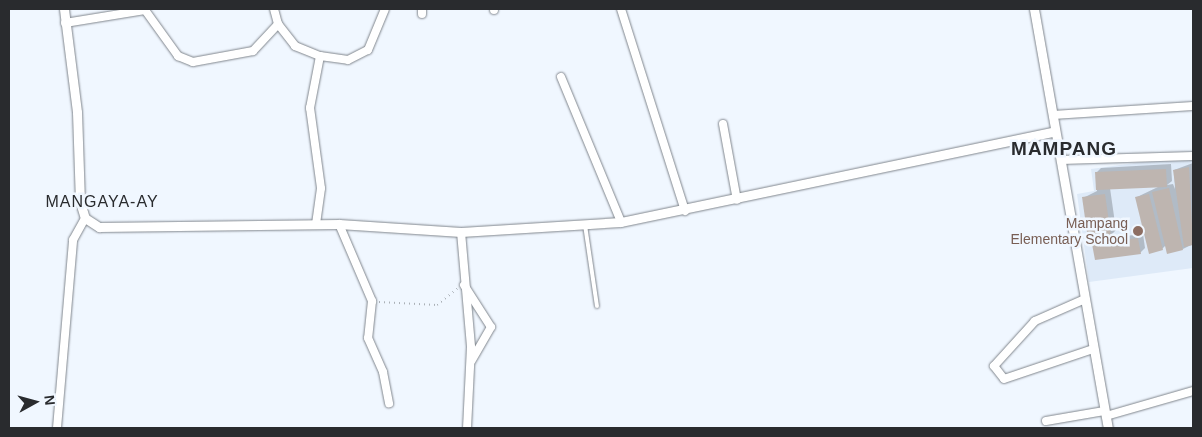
<!DOCTYPE html>
<style>
body{margin:0}
#map{position:relative;width:1202px;height:437px;overflow:hidden;background:#f0f7ff;font-family:Helvetica,sans-serif}
div>[style]{position:absolute}
[style*='--x']{left:calc(var(--x)*1px);top:calc(var(--y)*1px);width:calc(var(--w)*1px);rotate:calc(var(--a)*1deg)}
.built>*{inset:0;background:#deeaf8}
.shadow>*{inset:0;background:#0003}
.building>*{inset:0;background:#beb5b0}
.path>*{height:2px;margin-top:-1px;transform-origin:0;background:repeating-linear-gradient(90deg,#abb1b7 0 1px,transparent 0 5px)}
.roads{filter:drop-shadow(0 0 1px #80868d) drop-shadow(0 0 1px #80868d)}
.service>*{height:4px;margin:-2px;padding:0 2px;transform-origin:2px;border-radius:2px;background:#fff}
.minor>*{height:8px;margin:-4px;padding:0 4px;transform-origin:4px;border-radius:4px;background:#fff}
.tertiary>*{height:9px;margin:-4.5px;padding:0 4.5px;transform-origin:4.5px;border-radius:4.5px;background:#fff}
.dots>*{width:14px;height:14px;translate:-50% -50%;box-sizing:border-box;border:2px solid #f0f7ff;border-radius:50%}
span{translate:-50% -50%;white-space:nowrap;text-align:center;line-height:1.15;-webkit-text-stroke:5px #f0f7ff;paint-order:stroke}
.education-label{font-size:14px;color:#785e54}
.right{translate:-100% -50%;text-align:right}
.quarter-label{font-size:16px;color:#292b2e;letter-spacing:1px}
.district-label{font-size:19px;color:#292b2e;font-weight:700;letter-spacing:1px}
.frame{position:absolute;inset:0;border:10px solid #292b2e;pointer-events:none}
.north{position:absolute;left:10px;top:377px;width:50px;height:50px;-webkit-text-stroke:4px #f0f7ff;paint-order:stroke;rotate:83deg;font-size:14px;font-weight:700;line-height:20px;text-align:center;color:#292b2e}
.north::after{content:'';display:block;margin:auto;width:18px;height:22px;background:#292b2e;clip-path:polygon(50% 0,100% 100%,50% 72%,0 100%)}
</style>
<div id="map">
<div class="built">
<i style="clip-path:polygon(1193px 155px,1193px 268px,1089px 282px,1077px 194px,1094px 191px,1091px 169px)"></i>
</div>
<div class="shadow">
<i style="clip-path:polygon(1193px 163px,1193px 244px,1183px 249px,1166px 245px,1162px 249px,1137px 197px,1160px 186px,1110px 188px,1116px 230px,1111px 235px,1083px 198px,1097px 191px,1096px 173px,1101px 168px,1171px 164px,1172px 181px,1167px 185px,1173px 184px,1175px 189px,1174px 170px)"></i>
<i style="clip-path:polygon(1143px 234px,1145px 248px,1140px 253px,1094px 244px,1099px 239px)"></i>
</div>
<div class="building">
<i style="clip-path:polygon(1189px 167px,1193px 245px,1184px 247px,1173px 170px)"></i>
<i style="clip-path:polygon(1166px 169px,1167px 187px,1096px 190px,1095px 172px)"></i>
<i style="clip-path:polygon(1169px 188px,1183px 250px,1167px 254px,1152px 192px)"></i>
<i style="clip-path:polygon(1105px 194px,1111px 236px,1088px 239px,1082px 197px)"></i>
<i style="clip-path:polygon(1149px 194px,1163px 250px,1149px 254px,1135px 197px)"></i>
<i style="clip-path:polygon(1138px 238px,1141px 254px,1095px 260px,1092px 244px)"></i>
</div>
<div class="path">
<i style="--x:379;--y:302;--w:58;--a:3"></i>
<i style="--x:437;--y:305;--w:27;--a:-39"></i>
</div>
<div class="roads">
<div class="service">
<i style="--x:585;--y:225;--w:82;--a:81.6"></i>
</div>
<div class="minor">
<i style="--x:274;--y:9;--w:16;--a:75"></i>
<i style="--x:278;--y:24;--w:28;--a:52"></i>
<i style="--x:295;--y:46;--w:27;--a:22"></i>
<i style="--x:320;--y:56;--w:28;--a:8"></i>
<i style="--x:348;--y:60;--w:22;--a:-27"></i>
<i style="--x:368;--y:50;--w:44;--a:-67.5"></i>
<i style="--x:422;--y:9;--w:5;--a:90"></i>
<i style="--x:494;--y:9;--w:1;--a:90"></i>
<i style="--x:621;--y:9;--w:212;--a:72.4"></i>
<i style="--x:65;--y:23;--w:81;--a:-9.2"></i>
<i style="--x:145;--y:10;--w:57;--a:54.3"></i>
<i style="--x:178;--y:56;--w:16;--a:22"></i>
<i style="--x:193;--y:62;--w:61;--a:-10.4"></i>
<i style="--x:253;--y:51;--w:37;--a:-47"></i>
<i style="--x:561;--y:77;--w:157;--a:67.5"></i>
<i style="--x:1053;--y:115;--w:140;--a:-3.7"></i>
<i style="--x:723;--y:124;--w:77;--a:79.6"></i>
<i style="--x:1061;--y:160;--w:132;--a:-1.7"></i>
<i style="--x:316;--y:224;--w:36;--a:-82"></i>
<i style="--x:321;--y:188;--w:81;--a:-97.8"></i>
<i style="--x:310;--y:108;--w:53;--a:-79.1"></i>
<i style="--x:339;--y:224;--w:84;--a:66.8"></i>
<i style="--x:372;--y:301;--w:37;--a:96"></i>
<i style="--x:368;--y:338;--w:37;--a:66"></i>
<i style="--x:383;--y:372;--w:32;--a:79"></i>
<i style="--x:461;--y:232;--w:115;--a:85"></i>
<i style="--x:471;--y:347;--w:81;--a:92.8"></i>
<i style="--x:464;--y:285;--w:50;--a:57.3"></i>
<i style="--x:491;--y:327;--w:39;--a:120"></i>
<i style="--x:1085;--y:299;--w:55;--a:156.3"></i>
<i style="--x:1035;--y:321;--w:61;--a:132.3"></i>
<i style="--x:994;--y:366;--w:16;--a:52"></i>
<i style="--x:1004;--y:379;--w:94;--a:-18.6"></i>
<i style="--x:1106;--y:416;--w:91;--a:-16"></i>
<i style="--x:1046;--y:421;--w:59;--a:-9.8"></i>
<i style="--x:57;--y:428;--w:189;--a:-85.1"></i>
<i style="--x:73;--y:240;--w:25;--a:-61"></i>
</div>
<div class="tertiary">
<i style="--x:64;--y:9;--w:104;--a:82.8"></i>
<i style="--x:77;--y:112;--w:90;--a:88.1"></i>
<i style="--x:80;--y:202;--w:17;--a:73"></i>
<i style="--x:85;--y:218;--w:17;--a:33"></i>
<i style="--x:99;--y:227;--w:240;--a:-0.7"></i>
<i style="--x:339;--y:224;--w:122;--a:3.8"></i>
<i style="--x:461;--y:232;--w:160;--a:-3.6"></i>
<i style="--x:621;--y:222;--w:443;--a:-11.8"></i>
<i style="--x:1034;--y:9;--w:425;--a:80"></i>
</div>
</div>
<div class="dots">
<i style="left:1138px;top:231px;background:#8d6e63"></i>
</div>
<div class="education-label">
<span class="right" style="left:1128px;top:231px">Mampang<br>Elementary School</span>
</div>
<div class="quarter-label">
<span style="left:102px;top:202px">MANGAYA-AY</span>
</div>
<div class="district-label">
<span style="left:1064px;top:149px">MAMPANG</span>
</div>
<div class="frame"></div>
<div class="north">N</div>
</div>
